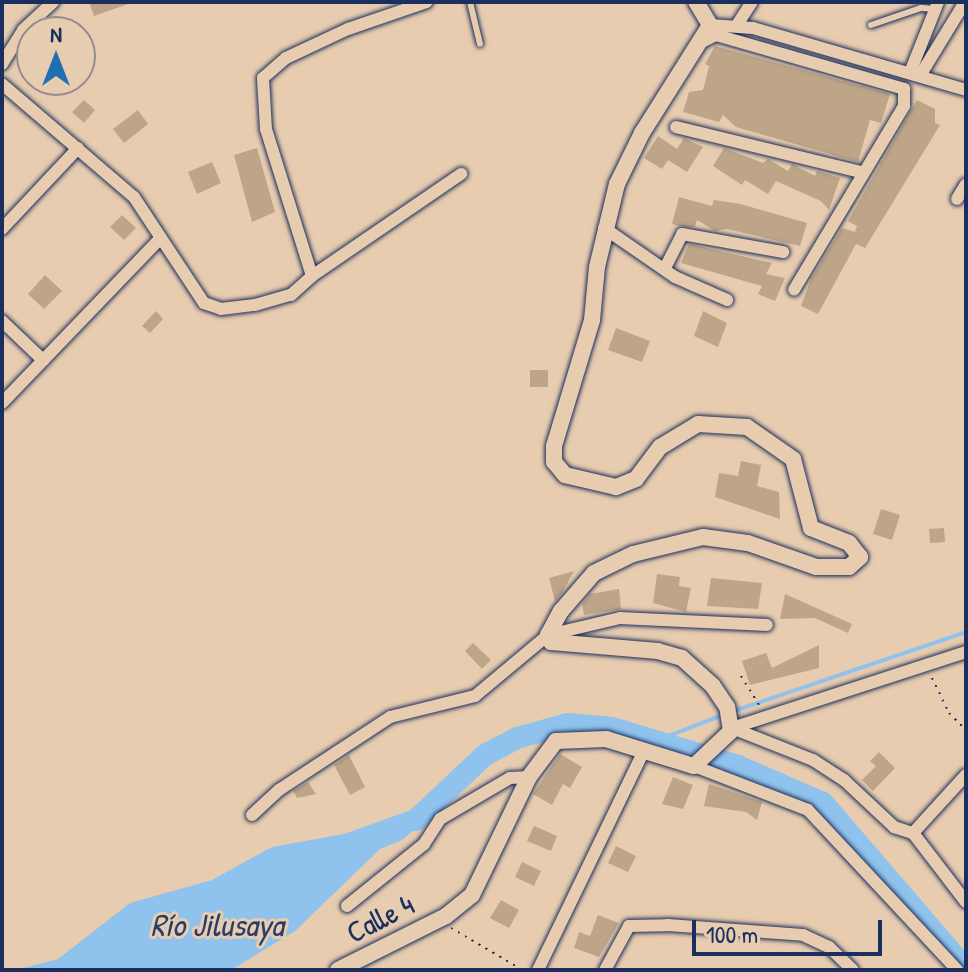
<!DOCTYPE html>
<meta charset="utf-8">
<style>
body{margin:0}
#map{position:relative;width:968px;height:972px;overflow:hidden;background:#e8ccaf;font-family:"Patrick Hand",sans-serif}
div>[style]{position:absolute}
[style*='--x']{left:calc(var(--x)*1px);top:calc(var(--y)*1px);width:calc(var(--w)*1px);rotate:calc(var(--a)*1deg)}
.water>*{inset:0;background:#8fc2ec}
.stream>*{height:4px;margin:-2px;padding:0 2px;transform-origin:2px;border-radius:2px;background:#8fc2ec}
.river>*{height:22px;margin:-11px;padding:0 11px;transform-origin:11px;border-radius:11px;background:#8fc2ec}
.building>*{inset:0;background:#bea588}
.path>*{height:2px;margin-top:-1px;transform-origin:0;background:repeating-linear-gradient(90deg,#1b2f5e 0 2px,transparent 0 8px)}
.roads{filter:drop-shadow(0 0 2px #1b2f5e) drop-shadow(0 0 2px #1b2f5e)}
.lane>*{height:6px;margin:-3px;padding:0 3px;transform-origin:3px;border-radius:3px;background:#e8ccaf}
.street>*{height:12px;margin:-6px;padding:0 6px;transform-origin:6px;border-radius:6px;background:#e8ccaf}
.secondary>*{height:16px;margin:-8px;padding:0 8px;transform-origin:8px;border-radius:8px;background:#e8ccaf}
span{translate:-50% -50%;white-space:nowrap;text-align:center;line-height:1.15;-webkit-text-stroke:6px #e8ccaf;paint-order:stroke}
.street-label{font-size:30px;color:#1b2f5e}
.water-label{font-size:32px;color:#273e6c;font-style:italic}
.frame{position:absolute;inset:0;border:4px solid #1b2f5e;pointer-events:none}
.north{position:absolute;left:16px;top:16px;width:80px;height:80px;box-sizing:border-box;background:#e8ccaf;border:2px solid #968d8f;border-radius:50%;rotate:0deg;font-size:22px;font-weight:700;line-height:32px;text-align:center;color:#1b2f5e}
.north::after{content:'';display:block;margin:auto;width:28px;height:36px;background:#1f6fb2;clip-path:polygon(50% 0,100% 100%,50% 72%,0 100%)}
.scale{position:absolute;left:692px;top:920px;width:190px;height:36px;box-sizing:border-box;border:4px solid #1b2f5e;border-top:0;padding-left:10px;font-size:24px;line-height:28px;white-space:nowrap;color:#1b2f5e;-webkit-text-stroke:6px #e8ccaf;paint-order:stroke}
</style>
<div id="map">
<div class="water">
<i style="clip-path:polygon(456px 794px,402px 840px,380px 849px,295px 931px,231px 970px,15px 970px,58px 959px,130px 903px,212px 880px,272px 847px,344px 834px)"></i>
</div>
<div class="stream">
<i style="--x:734;--y:711;--w:245;--a:-18.8"></i>
<i style="--x:653;--y:742;--w:77;--a:-21.3"></i>
</div>
<div class="river">
<i style="--x:416;--y:820;--w:95;--a:-43.3"></i>
<i style="--x:485;--y:755;--w:36;--a:-28"></i>
<i style="--x:517;--y:738;--w:53;--a:-15.4"></i>
<i style="--x:568;--y:724;--w:44;--a:5.2"></i>
<i style="--x:612;--y:728;--w:132;--a:16.8"></i>
<i style="--x:738;--y:766;--w:93;--a:23.5"></i>
<i style="--x:823;--y:803;--w:219;--a:49.3"></i>
</div>
<div class="building">
<i style="clip-path:polygon(89px 2px,128px 2px,128px 4px,94px 16px)"></i>
<i style="clip-path:polygon(715px 46px,890px 94px,881px 123px,870px 120px,858px 162px,736px 127px,723px 115px,719px 122px,683px 112px,689px 92px,703px 90px,709px 66px,705px 64px)"></i>
<i style="clip-path:polygon(84px 100px,95px 110px,84px 123px,72px 112px)"></i>
<i style="clip-path:polygon(917px 100px,935px 109px,935px 123px,940px 125px,865px 248px,856px 244px,818px 314px,801px 306px,811px 279px,842px 228px,855px 232px,857px 226px,848px 221px)"></i>
<i style="clip-path:polygon(138px 110px,148px 124px,124px 143px,113px 129px)"></i>
<i style="clip-path:polygon(658px 136px,677px 149px,684px 138px,703px 147px,687px 172px,668px 160px,662px 169px,644px 158px)"></i>
<i style="clip-path:polygon(257px 148px,275px 212px,252px 222px,234px 155px)"></i>
<i style="clip-path:polygon(724px 148px,763px 163px,768px 159px,788px 171px,792px 164px,815px 176px,817px 171px,840px 178px,829px 210px,821px 201px,776px 181px,768px 194px,745px 180px,742px 185px,713px 166px)"></i>
<i style="clip-path:polygon(212px 162px,221px 183px,197px 194px,188px 172px)"></i>
<i style="clip-path:polygon(679px 197px,712px 206px,714px 200px,740px 204px,807px 223px,800px 246px,727px 229px,715px 231px,697px 220px,695px 227px,679px 226px,672px 224px)"></i>
<i style="clip-path:polygon(122px 215px,136px 228px,124px 240px,110px 227px)"></i>
<i style="clip-path:polygon(689px 244px,772px 263px,766px 274px,785px 278px,775px 301px,758px 294px,762px 286px,681px 263px)"></i>
<i style="clip-path:polygon(45px 275px,62px 291px,44px 309px,28px 294px)"></i>
<i style="clip-path:polygon(156px 311px,163px 319px,150px 333px,142px 326px)"></i>
<i style="clip-path:polygon(703px 311px,727px 323px,718px 347px,694px 336px)"></i>
<i style="clip-path:polygon(616px 328px,650px 341px,642px 362px,608px 350px)"></i>
<i style="clip-path:polygon(530px 370px,548px 370px,548px 387px,530px 387px)"></i>
<i style="clip-path:polygon(741px 461px,761px 465px,757px 486px,779px 492px,780px 519px,715px 497px,719px 473px,738px 476px)"></i>
<i style="clip-path:polygon(881px 509px,900px 515px,892px 540px,873px 534px)"></i>
<i style="clip-path:polygon(944px 528px,945px 542px,930px 543px,929px 529px)"></i>
<i style="clip-path:polygon(574px 571px,562px 593px,555px 601px,549px 578px)"></i>
<i style="clip-path:polygon(657px 574px,680px 577px,679px 586px,691px 588px,686px 612px,653px 603px)"></i>
<i style="clip-path:polygon(711px 578px,762px 583px,758px 609px,707px 606px)"></i>
<i style="clip-path:polygon(619px 589px,621px 609px,584px 615px,582px 604px,590px 594px)"></i>
<i style="clip-path:polygon(785px 594px,852px 624px,848px 633px,815px 618px,780px 619px)"></i>
<i style="clip-path:polygon(473px 643px,491px 660px,482px 669px,465px 651px)"></i>
<i style="clip-path:polygon(819px 645px,819px 668px,750px 685px,742px 661px,766px 653px,772px 668px)"></i>
<i style="clip-path:polygon(879px 752px,895px 768px,873px 791px,862px 780px,876px 766px,870px 761px)"></i>
<i style="clip-path:polygon(560px 754px,582px 767px,570px 788px,563px 784px,552px 805px,533px 794px)"></i>
<i style="clip-path:polygon(349px 755px,365px 787px,350px 795px,334px 765px)"></i>
<i style="clip-path:polygon(673px 777px,693px 785px,683px 809px,662px 804px)"></i>
<i style="clip-path:polygon(308px 782px,316px 794px,297px 798px,293px 791px)"></i>
<i style="clip-path:polygon(709px 784px,762px 802px,757px 820px,746px 812px,704px 806px)"></i>
<i style="clip-path:polygon(534px 826px,557px 836px,551px 851px,527px 841px)"></i>
<i style="clip-path:polygon(616px 846px,636px 856px,628px 872px,608px 863px)"></i>
<i style="clip-path:polygon(522px 862px,541px 871px,534px 886px,515px 877px)"></i>
<i style="clip-path:polygon(501px 900px,519px 910px,509px 928px,490px 918px)"></i>
<i style="clip-path:polygon(598px 915px,619px 923px,599px 957px,574px 948px,579px 932px,590px 936px)"></i>
</div>
<div class="path">
<i style="--x:741;--y:676;--w:34;--a:58"></i>
<i style="--x:932;--y:678;--w:39;--a:64"></i>
<i style="--x:949;--y:713;--w:24;--a:45"></i>
<i style="--x:451;--y:928;--w:83;--a:30.3"></i>
</div>
<div class="roads">
<div class="lane">
<i style="--x:470;--y:2;--w:43;--a:76.6"></i>
<i style="--x:871;--y:25;--w:53;--a:-18.8"></i>
<i style="--x:921;--y:8;--w:15;--a:4"></i>
</div>
<div class="street">
<i style="--x:710;--y:25;--w:43;--a:4"></i>
<i style="--x:753;--y:28;--w:222;--a:16.2"></i>
<i style="--x:737;--y:25;--w:27;--a:-57"></i>
<i style="--x:702;--y:42;--w:16;--a:-27"></i>
<i style="--x:716;--y:35;--w:196;--a:16"></i>
<i style="--x:904;--y:89;--w:17;--a:90"></i>
<i style="--x:904;--y:106;--w:214;--a:120.9"></i>
<i style="--x:2;--y:64;--w:40;--a:-58"></i>
<i style="--x:23;--y:30;--w:41;--a:-43"></i>
<i style="--x:911;--y:70;--w:73;--a:-68.3"></i>
<i style="--x:921;--y:74;--w:84;--a:-58.6"></i>
<i style="--x:2;--y:84;--w:174;--a:40.6"></i>
<i style="--x:134;--y:197;--w:127;--a:56.6"></i>
<i style="--x:204;--y:303;--w:18;--a:19"></i>
<i style="--x:221;--y:309;--w:34;--a:-7"></i>
<i style="--x:255;--y:305;--w:37;--a:-16"></i>
<i style="--x:291;--y:295;--w:28;--a:-42"></i>
<i style="--x:312;--y:276;--w:154;--a:-107.4"></i>
<i style="--x:266;--y:129;--w:51;--a:-93.4"></i>
<i style="--x:263;--y:78;--w:30;--a:-41"></i>
<i style="--x:286;--y:58;--w:68;--a:-25.1"></i>
<i style="--x:348;--y:29;--w:83;--a:-18.9"></i>
<i style="--x:676;--y:127;--w:190;--a:13.7"></i>
<i style="--x:957;--y:199;--w:17;--a:-59"></i>
<i style="--x:604;--y:228;--w:86;--a:34.6"></i>
<i style="--x:675;--y:277;--w:57;--a:23.9"></i>
<i style="--x:2;--y:229;--w:111;--a:-46.8"></i>
<i style="--x:665;--y:268;--w:38;--a:-63"></i>
<i style="--x:682;--y:234;--w:103;--a:10.1"></i>
<i style="--x:312;--y:276;--w:181;--a:-34.4"></i>
<i style="--x:2;--y:321;--w:57;--a:43.6"></i>
<i style="--x:2;--y:403;--w:228;--a:-46.1"></i>
<i style="--x:732;--y:728;--w:87;--a:21.6"></i>
<i style="--x:813;--y:760;--w:37;--a:33"></i>
<i style="--x:844;--y:780;--w:69;--a:43.2"></i>
<i style="--x:894;--y:827;--w:20;--a:18"></i>
<i style="--x:913;--y:833;--w:87;--a:52.5"></i>
<i style="--x:732;--y:728;--w:246;--a:-18"></i>
<i style="--x:694;--y:766;--w:122;--a:21.1"></i>
<i style="--x:808;--y:810;--w:219;--a:47"></i>
<i style="--x:252;--y:815;--w:37;--a:-43"></i>
<i style="--x:279;--y:790;--w:133;--a:-33.3"></i>
<i style="--x:390;--y:717;--w:88;--a:-13.9"></i>
<i style="--x:475;--y:696;--w:95;--a:-39.9"></i>
<i style="--x:548;--y:635;--w:74;--a:-13.3"></i>
<i style="--x:620;--y:618;--w:147;--a:2.7"></i>
<i style="--x:913;--y:833;--w:79;--a:-47.6"></i>
<i style="--x:347;--y:906;--w:99;--a:-38.8"></i>
<i style="--x:424;--y:844;--w:30;--a:-57"></i>
<i style="--x:440;--y:819;--w:81;--a:-30.4"></i>
<i style="--x:510;--y:778;--w:19;--a:-3"></i>
<i style="--x:538;--y:970;--w:243;--a:-64.2"></i>
<i style="--x:605;--y:970;--w:50;--a:-61.4"></i>
<i style="--x:629;--y:926;--w:39;--a:-1"></i>
<i style="--x:668;--y:925;--w:135;--a:4.2"></i>
<i style="--x:803;--y:935;--w:29;--a:25"></i>
<i style="--x:829;--y:947;--w:33;--a:44"></i>
</div>
<div class="secondary">
<i style="--x:338;--y:970;--w:121;--a:-26.6"></i>
<i style="--x:446;--y:916;--w:33;--a:-39"></i>
<i style="--x:472;--y:895;--w:131;--a:-64.2"></i>
<i style="--x:529;--y:777;--w:45;--a:-53.1"></i>
<i style="--x:556;--y:741;--w:50;--a:-2.3"></i>
<i style="--x:606;--y:739;--w:92;--a:17.1"></i>
<i style="--x:694;--y:766;--w:51;--a:-43.4"></i>
<i style="--x:731;--y:731;--w:24;--a:-99"></i>
<i style="--x:727;--y:707;--w:25;--a:-124"></i>
<i style="--x:713;--y:686;--w:42;--a:-137.9"></i>
<i style="--x:682;--y:658;--w:25;--a:-164"></i>
<i style="--x:658;--y:651;--w:107;--a:-175.2"></i>
<i style="--x:551;--y:642;--w:8;--a:-113"></i>
<i style="--x:548;--y:635;--w:27;--a:-62"></i>
<i style="--x:561;--y:611;--w:50;--a:-49"></i>
<i style="--x:594;--y:573;--w:43;--a:-26"></i>
<i style="--x:633;--y:554;--w:72;--a:-13.7"></i>
<i style="--x:703;--y:537;--w:45;--a:7.6"></i>
<i style="--x:748;--y:543;--w:72;--a:19.4"></i>
<i style="--x:816;--y:567;--w:33;--a:0"></i>
<i style="--x:849;--y:567;--w:15;--a:-42"></i>
<i style="--x:860;--y:557;--w:18;--a:-128"></i>
<i style="--x:849;--y:543;--w:41;--a:-158.5"></i>
<i style="--x:811;--y:528;--w:71;--a:-104.6"></i>
<i style="--x:793;--y:459;--w:56;--a:-145.2"></i>
<i style="--x:747;--y:427;--w:49;--a:-176.5"></i>
<i style="--x:698;--y:424;--w:44;--a:148.8"></i>
<i style="--x:660;--y:447;--w:40;--a:127"></i>
<i style="--x:636;--y:479;--w:22;--a:158"></i>
<i style="--x:616;--y:487;--w:52;--a:-166.8"></i>
<i style="--x:565;--y:475;--w:17;--a:-130"></i>
<i style="--x:554;--y:462;--w:16;--a:-90"></i>
<i style="--x:554;--y:446;--w:132;--a:-73.2"></i>
<i style="--x:592;--y:320;--w:53;--a:-84.6"></i>
<i style="--x:597;--y:267;--w:85;--a:-76.5"></i>
<i style="--x:617;--y:184;--w:57;--a:-63.9"></i>
<i style="--x:642;--y:133;--w:128;--a:-57.8"></i>
<i style="--x:710;--y:25;--w:27;--a:-121"></i>
</div>
</div>
<div class="street-label">
<span style="left:380px;top:918px;rotate:-27deg">Calle 4</span>
</div>
<div class="water-label">
<span style="left:217px;top:925px">Río Jilusaya</span>
</div>
<div class="frame"></div>
<div class="north">N</div>
<div class="scale">100 m</div>
</div>
